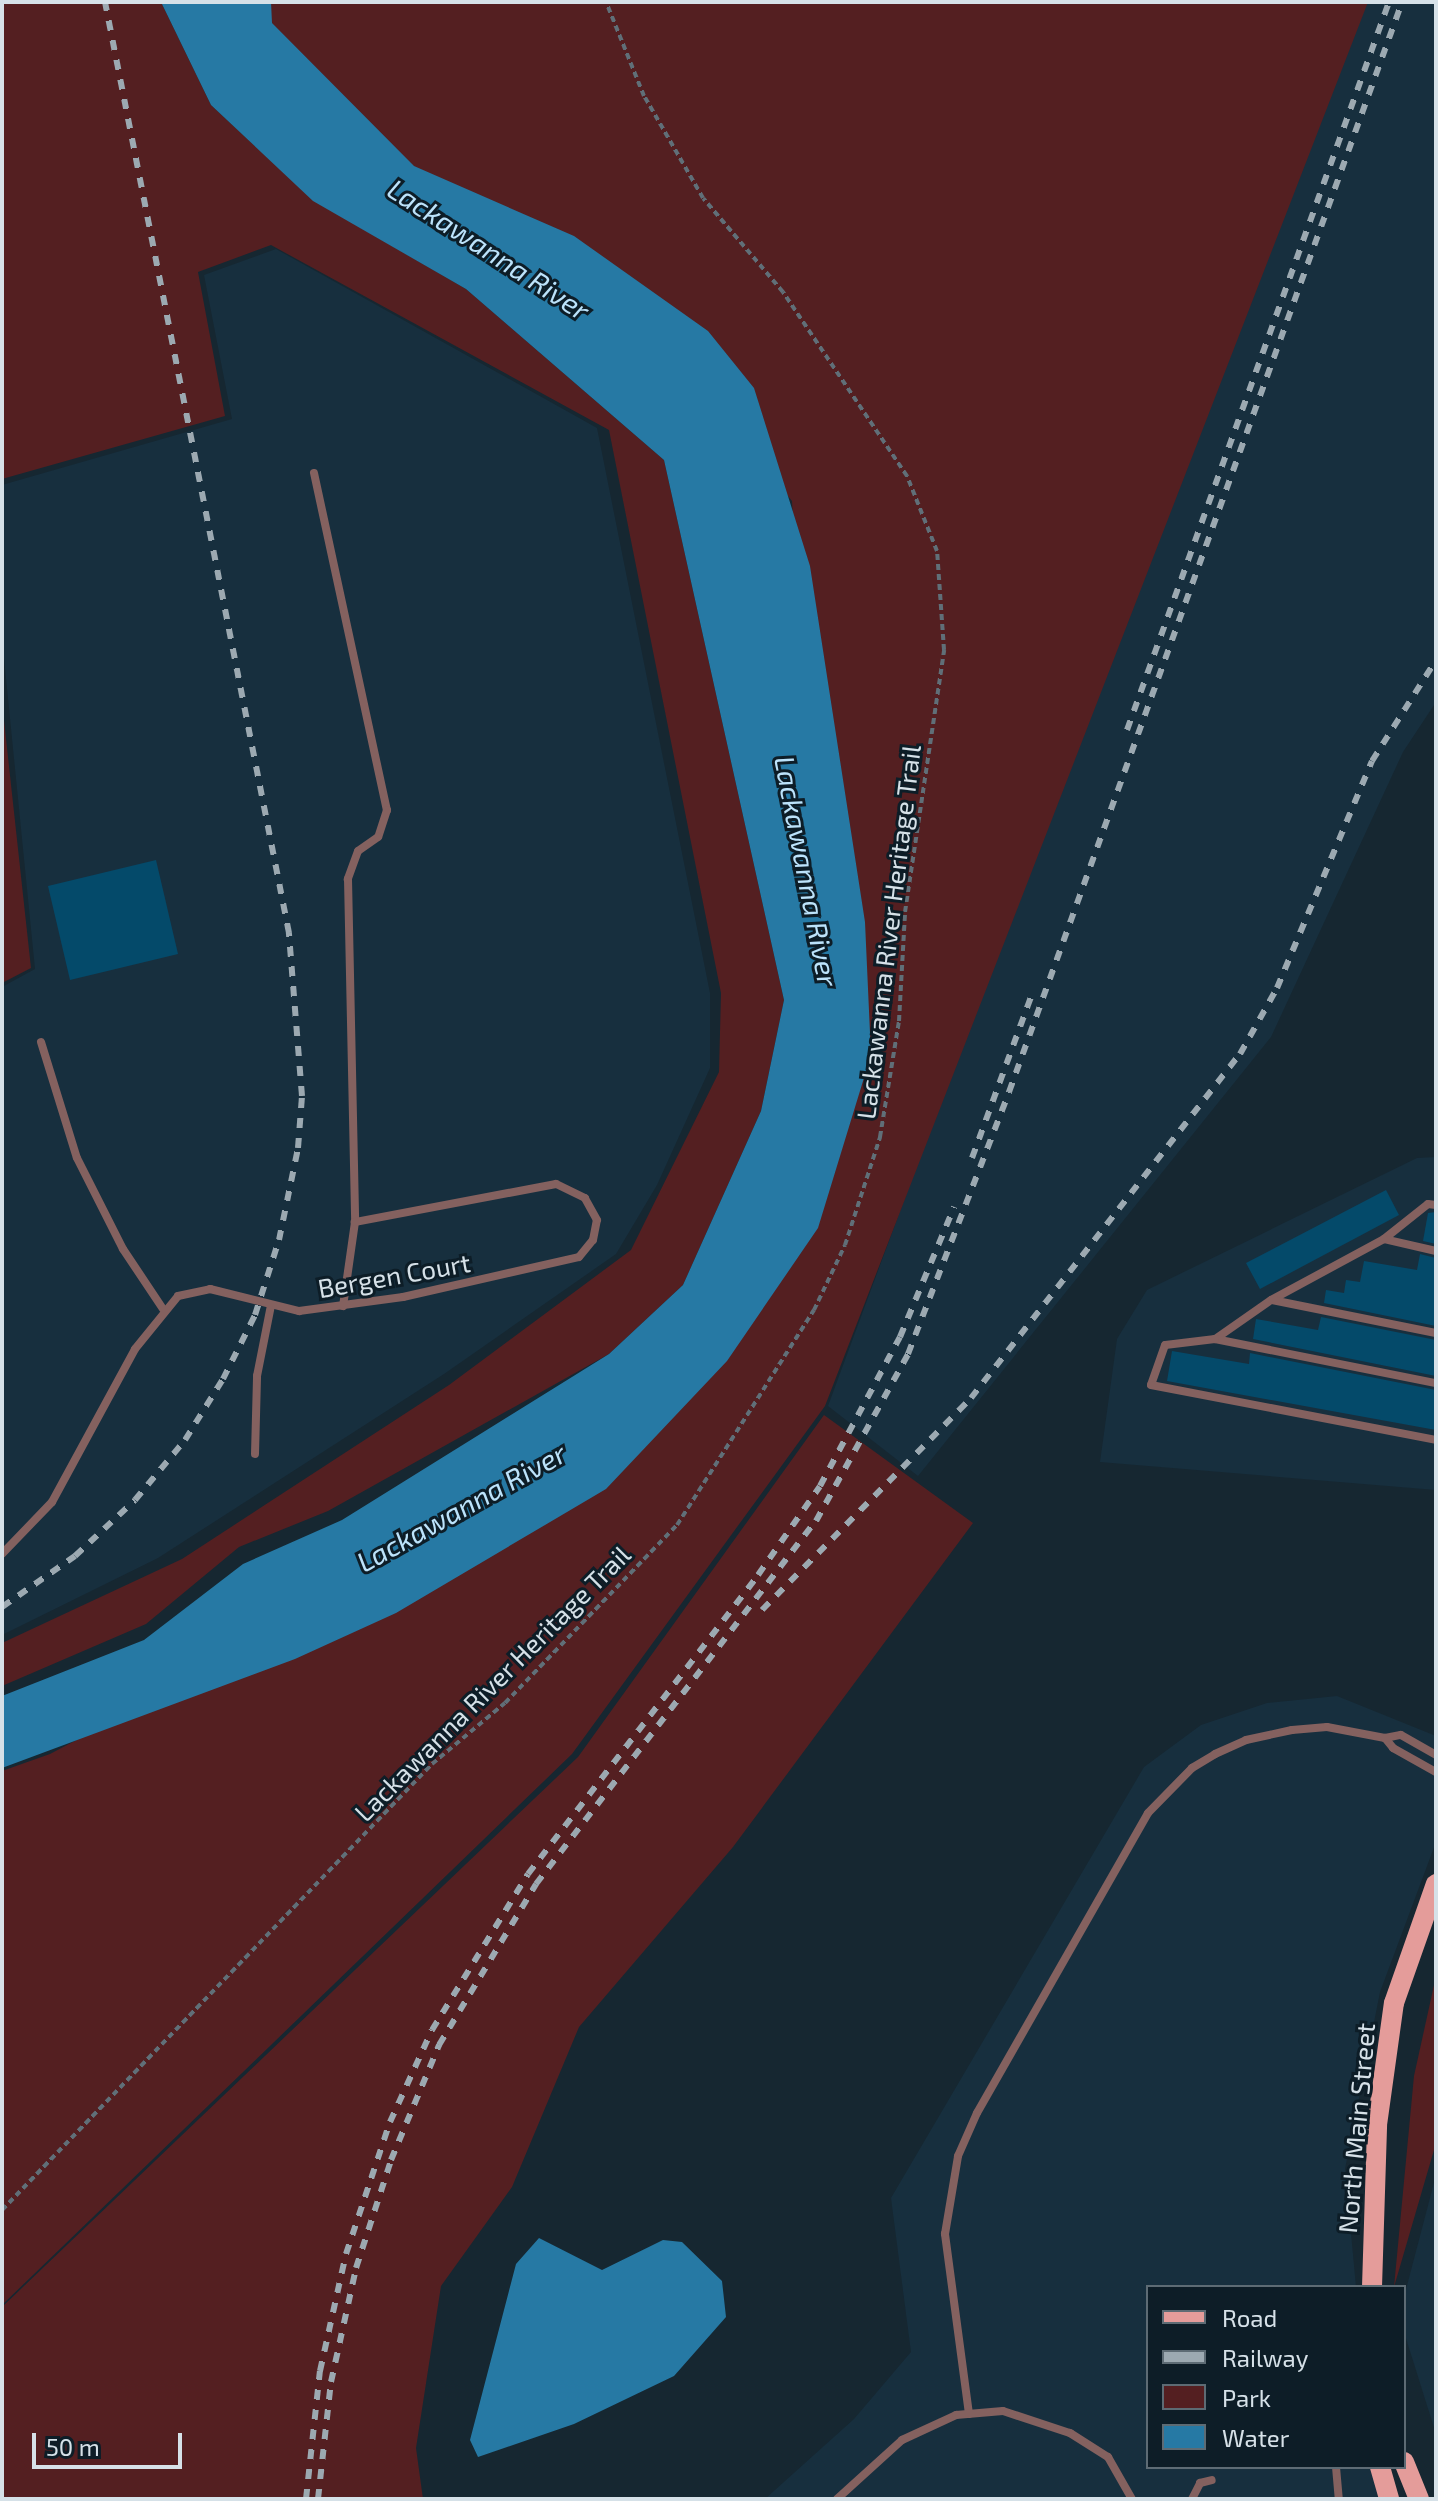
<!DOCTYPE html>
<style>
body{margin:0}
#map{position:relative;width:1438px;height:2501px;overflow:hidden;background:#162731;font-family:"Exo 2",sans-serif}
div>[style]{position:absolute}
[style*='--x']{left:calc(var(--x)*1px);top:calc(var(--y)*1px);width:calc(var(--w)*1px);rotate:calc(var(--a)*1deg)}
.built>*{inset:0;background:#172f3e}
.green>*{inset:0;background:#541f21}
.water>*{inset:0;background:#2679a4}
.building>*{inset:0;background:#044a6a}
.path>*{height:4px;margin-top:-2px;transform-origin:0;background:repeating-linear-gradient(90deg,#606f78 0 6px,transparent 0 10px)}
.service>*{height:8px;margin:-4px;padding:0 4px;transform-origin:4px;border-radius:4px;background:#84615f}
.primary>*{height:20px;margin:-10px;padding:0 10px;transform-origin:10px;border-radius:10px;background:#e49c9a}
.rail>*{height:6px;margin-top:-3px;transform-origin:0;background:repeating-linear-gradient(90deg,#9ca9b1 0 10px,transparent 0 20px)}
span{translate:-50% -50%;white-space:nowrap;text-align:center;line-height:1.15;-webkit-text-stroke:6px #0d1d27;paint-order:stroke}
.street-label{font-size:26px;color:#d6e1e8}
.water-label{font-size:28px;color:#bce3fb;font-style:italic}
.frame{position:absolute;inset:0;border:4px solid #d6e1e8;pointer-events:none}
.legend{position:absolute;left:1146px;top:2285px;width:260px;height:184px;box-sizing:border-box;background:#0d1d27;border:2px solid #5d6b74;margin:0;padding:10px 14px;list-style:none;font-size:24px;color:#d6e1e8}
.legend li{display:flex;align-items:center;gap:16px;height:40px}
.legend b{width:40px;border:2px solid #5d6b74}
.scale{position:absolute;left:32px;top:2433px;width:150px;height:36px;box-sizing:border-box;border:4px solid #d6e1e8;border-top:0;padding-left:10px;font-size:24px;line-height:28px;white-space:nowrap;color:#d6e1e8;-webkit-text-stroke:6px #0d1d27;paint-order:stroke}
</style>
<div id="map">
<div class="built">
<i style="clip-path:polygon(1347px 2px,1436px 2px,1436px 702px,1403px 752px,1271px 1037px,918px 1476px,828px 1406px)"></i>
<i style="clip-path:polygon(276px 249px,597px 428px,710px 993px,710px 1068px,657px 1185px,616px 1254px,444px 1374px,158px 1558px,2px 1635px,2px 987px,35px 969px,2px 638px,2px 485px,232px 419px,204px 275px)"></i>
<i style="clip-path:polygon(1436px 1157px,1436px 1490px,1100px 1462px,1117px 1339px,1147px 1290px,1417px 1158px)"></i>
<i style="clip-path:polygon(1337px 1696px,1436px 1736px,1436px 1842px,1380px 1992px,1345px 2169px,1356px 2287px,1148px 2287px,1148px 2467px,1379px 2467px,1393px 2499px,765px 2499px,854px 2419px,911px 2352px,891px 2198px,1144px 1767px,1201px 1725px,1267px 1703px)"></i>
<i style="clip-path:polygon(1436px 2175px,1436px 2434px,1404px 2332px,1404px 2297px)"></i>
</div>
<div class="green">
<i style="clip-path:polygon(2px 2px,161px 2px,211px 105px,313px 200px,466px 289px,664px 460px,784px 1000px,761px 1111px,683px 1285px,609px 1354px,328px 1511px,239px 1547px,146px 1624px,2px 1686px,2px 1643px,182px 1559px,449px 1385px,631px 1250px,719px 1072px,721px 993px,609px 430px,271px 245px,198px 272px,225px 416px,2px 479px)"></i>
<i style="clip-path:polygon(251px 2px,1368px 2px,825px 1406px,572px 1754px,2px 2305px,2px 1771px,50px 1754px,278px 1634px,520px 1528px,783px 1161px,806px 742px,792px 501px,666px 345px,393px 174px)"></i>
<i style="clip-path:polygon(2px 702px,31px 968px,2px 983px)"></i>
<i style="clip-path:polygon(824px 1415px,973px 1523px,733px 1847px,579px 2027px,512px 2187px,441px 2286px,416px 2448px,423px 2499px,2px 2499px,2px 2307px,578px 1757px)"></i>
<i style="clip-path:polygon(1436px 1976px,1436px 2143px,1394px 2287px,1414px 2076px)"></i>
</div>
<div class="water">
<i style="clip-path:polygon(161px 2px,271px 2px,272px 23px,414px 166px,574px 236px,708px 331px,754px 388px,810px 566px,865px 922px,871px 1055px,818px 1228px,727px 1361px,606px 1489px,396px 1613px,295px 1659px,2px 1768px,2px 1696px,144px 1640px,243px 1564px,342px 1520px,609px 1354px,683px 1285px,761px 1111px,784px 1000px,664px 460px,466px 289px,313px 201px,211px 105px)"></i>
<i style="clip-path:polygon(539px 2238px,602px 2270px,663px 2240px,682px 2242px,722px 2281px,726px 2317px,674px 2376px,574px 2424px,478px 2457px,470px 2440px,516px 2264px)"></i>
</div>
<div class="building">
<i style="clip-path:polygon(156px 860px,178px 954px,70px 980px,48px 886px)"></i>
<i style="clip-path:polygon(1386px 1190px,1399px 1215px,1260px 1289px,1246px 1263px)"></i>
<i style="clip-path:polygon(1436px 1212px,1436px 1244px,1423px 1241px,1428px 1213px)"></i>
<i style="clip-path:polygon(1420px 1254px,1436px 1258px,1436px 1326px,1324px 1303px,1326px 1290px,1344px 1293px,1346px 1280px,1360px 1282px,1364px 1261px,1417px 1270px)"></i>
<i style="clip-path:polygon(1321px 1317px,1436px 1340px,1436px 1376px,1253px 1339px,1256px 1319px,1318px 1330px)"></i>
<i style="clip-path:polygon(1172px 1351px,1249px 1364px,1250px 1353px,1436px 1390px,1436px 1430px,1167px 1381px)"></i>
</div>
<div class="path">
<i style="--x:2;--y:2210;--w:620;--a:-46.05"></i>
<i style="--x:432;--y:1764;--w:95;--a:-39.9"></i>
<i style="--x:505;--y:1703;--w:248;--a:-46"></i>
<i style="--x:677;--y:1525;--w:255;--a:-57.5"></i>
<i style="--x:814;--y:1310;--w:72;--a:-64.5"></i>
<i style="--x:845;--y:1245;--w:114;--a:-72"></i>
<i style="--x:880;--y:1137;--w:118;--a:-80.7"></i>
<i style="--x:899;--y:1021;--w:109;--a:-86.8"></i>
<i style="--x:905;--y:912;--w:265;--a:-81.5"></i>
<i style="--x:944;--y:650;--w:99;--a:-94"></i>
<i style="--x:937;--y:551;--w:81;--a:-111.8"></i>
<i style="--x:907;--y:476;--w:222;--a:-124"></i>
<i style="--x:783;--y:292;--w:123;--a:-130.4"></i>
<i style="--x:703;--y:198;--w:118;--a:-120"></i>
<i style="--x:644;--y:96;--w:101;--a:-112"></i>
</div>
<div class="service">
<i style="--x:314;--y:473;--w:345;--a:77.8"></i>
<i style="--x:387;--y:810;--w:28;--a:108"></i>
<i style="--x:378;--y:837;--w:24;--a:145"></i>
<i style="--x:358;--y:851;--w:30;--a:110"></i>
<i style="--x:348;--y:879;--w:343;--a:88.8"></i>
<i style="--x:355;--y:1222;--w:85;--a:98.1"></i>
<i style="--x:41;--y:1042;--w:121;--a:72.8"></i>
<i style="--x:77;--y:1158;--w:102;--a:63.2"></i>
<i style="--x:123;--y:1249;--w:72;--a:56.3"></i>
<i style="--x:1384;--y:1239;--w:56;--a:-38.5"></i>
<i style="--x:1428;--y:1204;--w:8;--a:7"></i>
<i style="--x:1436;--y:1251;--w:53;--a:-167"></i>
<i style="--x:1384;--y:1239;--w:128;--a:151.6"></i>
<i style="--x:1271;--y:1300;--w:68;--a:145.1"></i>
<i style="--x:1215;--y:1339;--w:225;--a:11.3"></i>
<i style="--x:1272;--y:1300;--w:167;--a:11.4"></i>
<i style="--x:1215;--y:1339;--w:50;--a:173.2"></i>
<i style="--x:1165;--y:1345;--w:42;--a:109.3"></i>
<i style="--x:1151;--y:1385;--w:290;--a:10.9"></i>
<i style="--x:255;--y:1454;--w:78;--a:-88.5"></i>
<i style="--x:257;--y:1376;--w:72;--a:-78.8"></i>
<i style="--x:2;--y:1554;--w:72;--a:-46.1"></i>
<i style="--x:52;--y:1502;--w:174;--a:-61.5"></i>
<i style="--x:135;--y:1349;--w:68;--a:-50.9"></i>
<i style="--x:178;--y:1296;--w:33;--a:-12"></i>
<i style="--x:210;--y:1289;--w:92;--a:13.9"></i>
<i style="--x:299;--y:1311;--w:105;--a:-7.7"></i>
<i style="--x:403;--y:1297;--w:180;--a:-12.8"></i>
<i style="--x:579;--y:1257;--w:22;--a:-51"></i>
<i style="--x:593;--y:1240;--w:20;--a:-79"></i>
<i style="--x:597;--y:1220;--w:25;--a:-119"></i>
<i style="--x:585;--y:1198;--w:32;--a:-154"></i>
<i style="--x:556;--y:1184;--w:205;--a:169.3"></i>
<i style="--x:1385;--y:1738;--w:13;--a:51"></i>
<i style="--x:1393;--y:1748;--w:49;--a:29.2"></i>
<i style="--x:969;--y:2414;--w:182;--a:-97.6"></i>
<i style="--x:945;--y:2234;--w:79;--a:-80.5"></i>
<i style="--x:958;--y:2156;--w:47;--a:-66.2"></i>
<i style="--x:977;--y:2113;--w:345;--a:-60.3"></i>
<i style="--x:1148;--y:1813;--w:63;--a:-45.6"></i>
<i style="--x:1192;--y:1768;--w:27;--a:-31"></i>
<i style="--x:1215;--y:1754;--w:34;--a:-24"></i>
<i style="--x:1246;--y:1740;--w:47;--a:-12.3"></i>
<i style="--x:1292;--y:1730;--w:35;--a:-5"></i>
<i style="--x:1327;--y:1727;--w:59;--a:10.7"></i>
<i style="--x:1385;--y:1738;--w:16;--a:-11"></i>
<i style="--x:1401;--y:1735;--w:40;--a:29.7"></i>
<i style="--x:1336;--y:2467;--w:32;--a:85"></i>
<i style="--x:837;--y:2499;--w:88;--a:-42.2"></i>
<i style="--x:902;--y:2440;--w:60;--a:-24.8"></i>
<i style="--x:956;--y:2415;--w:47;--a:-4.9"></i>
<i style="--x:1003;--y:2411;--w:71;--a:18.2"></i>
<i style="--x:1070;--y:2433;--w:45;--a:32.3"></i>
<i style="--x:1108;--y:2457;--w:48;--a:60.3"></i>
<i style="--x:1192;--y:2499;--w:18;--a:-63"></i>
<i style="--x:1200;--y:2483;--w:12;--a:-14"></i>
</div>
<div class="primary">
<i style="--x:1372;--y:2287;--w:162;--a:-88.2"></i>
<i style="--x:1377;--y:2125;--w:123;--a:-82.1"></i>
<i style="--x:1394;--y:2003;--w:126;--a:-70.6"></i>
<i style="--x:1404;--y:2462;--w:40;--a:68"></i>
<i style="--x:1380;--y:2467;--w:33;--a:74"></i>
</div>
<div class="rail">
<i style="--x:1127;--y:730;--w:774;--a:-70.21"></i>
<i style="--x:972;--y:1158;--w:171;--a:-69.9"></i>
<i style="--x:2;--y:1607;--w:89;--a:-34.9"></i>
<i style="--x:75;--y:1556;--w:82;--a:-43"></i>
<i style="--x:135;--y:1500;--w:78;--a:-50.2"></i>
<i style="--x:185;--y:1440;--w:72;--a:-58.1"></i>
<i style="--x:223;--y:1379;--w:72;--a:-63.4"></i>
<i style="--x:255;--y:1315;--w:79;--a:-72.3"></i>
<i style="--x:279;--y:1240;--w:94;--a:-78.3"></i>
<i style="--x:298;--y:1148;--w:52;--a:-85.6"></i>
<i style="--x:302;--y:1096;--w:164;--a:-94.6"></i>
<i style="--x:289;--y:933;--w:949;--a:-101.18"></i>
<i style="--x:762;--y:1610;--w:298;--a:-45.4"></i>
<i style="--x:971;--y:1398;--w:437;--a:-52"></i>
<i style="--x:1240;--y:1054;--w:76;--a:-60.7"></i>
<i style="--x:1277;--y:988;--w:246;--a:-67.3"></i>
<i style="--x:1372;--y:761;--w:120;--a:-57.6"></i>
<i style="--x:306;--y:2499;--w:129;--a:-83.8"></i>
<i style="--x:320;--y:2371;--w:120;--a:-77.5"></i>
<i style="--x:346;--y:2254;--w:139;--a:-71.6"></i>
<i style="--x:390;--y:2122;--w:101;--a:-65.5"></i>
<i style="--x:432;--y:2030;--w:183;--a:-58.4"></i>
<i style="--x:528;--y:1874;--w:377;--a:-52.4"></i>
<i style="--x:758;--y:1575;--w:108;--a:-55.1"></i>
<i style="--x:820;--y:1486;--w:169;--a:-61.8"></i>
<i style="--x:900;--y:1337;--w:141;--a:-67.4"></i>
<i style="--x:318;--y:2499;--w:118;--a:-83.7"></i>
<i style="--x:331;--y:2382;--w:117;--a:-77.6"></i>
<i style="--x:356;--y:2268;--w:114;--a:-72"></i>
<i style="--x:391;--y:2160;--w:125;--a:-67.3"></i>
<i style="--x:439;--y:2045;--w:188;--a:-58.9"></i>
<i style="--x:536;--y:1884;--w:458;--a:-52.4"></i>
<i style="--x:816;--y:1521;--w:191;--a:-61.1"></i>
<i style="--x:908;--y:1354;--w:281;--a:-68.9"></i>
<i style="--x:1009;--y:1092;--w:1159;--a:-70.17"></i>
</div>
<div class="street-label">
<span style="left:888px;top:932px;rotate:-83deg">Lackawanna River Heritage Trail</span>
<span style="left:394px;top:1275px;rotate:-10deg">Bergen Court</span>
<span style="left:492px;top:1683px;rotate:-45deg">Lackawanna River Heritage Trail</span>
<span style="left:1356px;top:2128px;rotate:-85deg">North Main Street</span>
</div>
<div class="water-label">
<span style="left:489px;top:249px;rotate:33deg">Lackawanna River</span>
<span style="left:807px;top:871px;rotate:79deg">Lackawanna River</span>
<span style="left:461px;top:1507px;rotate:-29deg">Lackawanna River</span>
</div>
<div class="frame"></div>
<ul class="legend">
<li><b style="height:10px;background:#e49c9a"></b>Road</li>
<li><b style="height:10px;background:#9ca9b1"></b>Railway</li>
<li><b style="height:22px;background:#541f21"></b>Park</li>
<li><b style="height:22px;background:#2679a4"></b>Water</li>
</ul>
<div class="scale">50 m</div>
</div>
